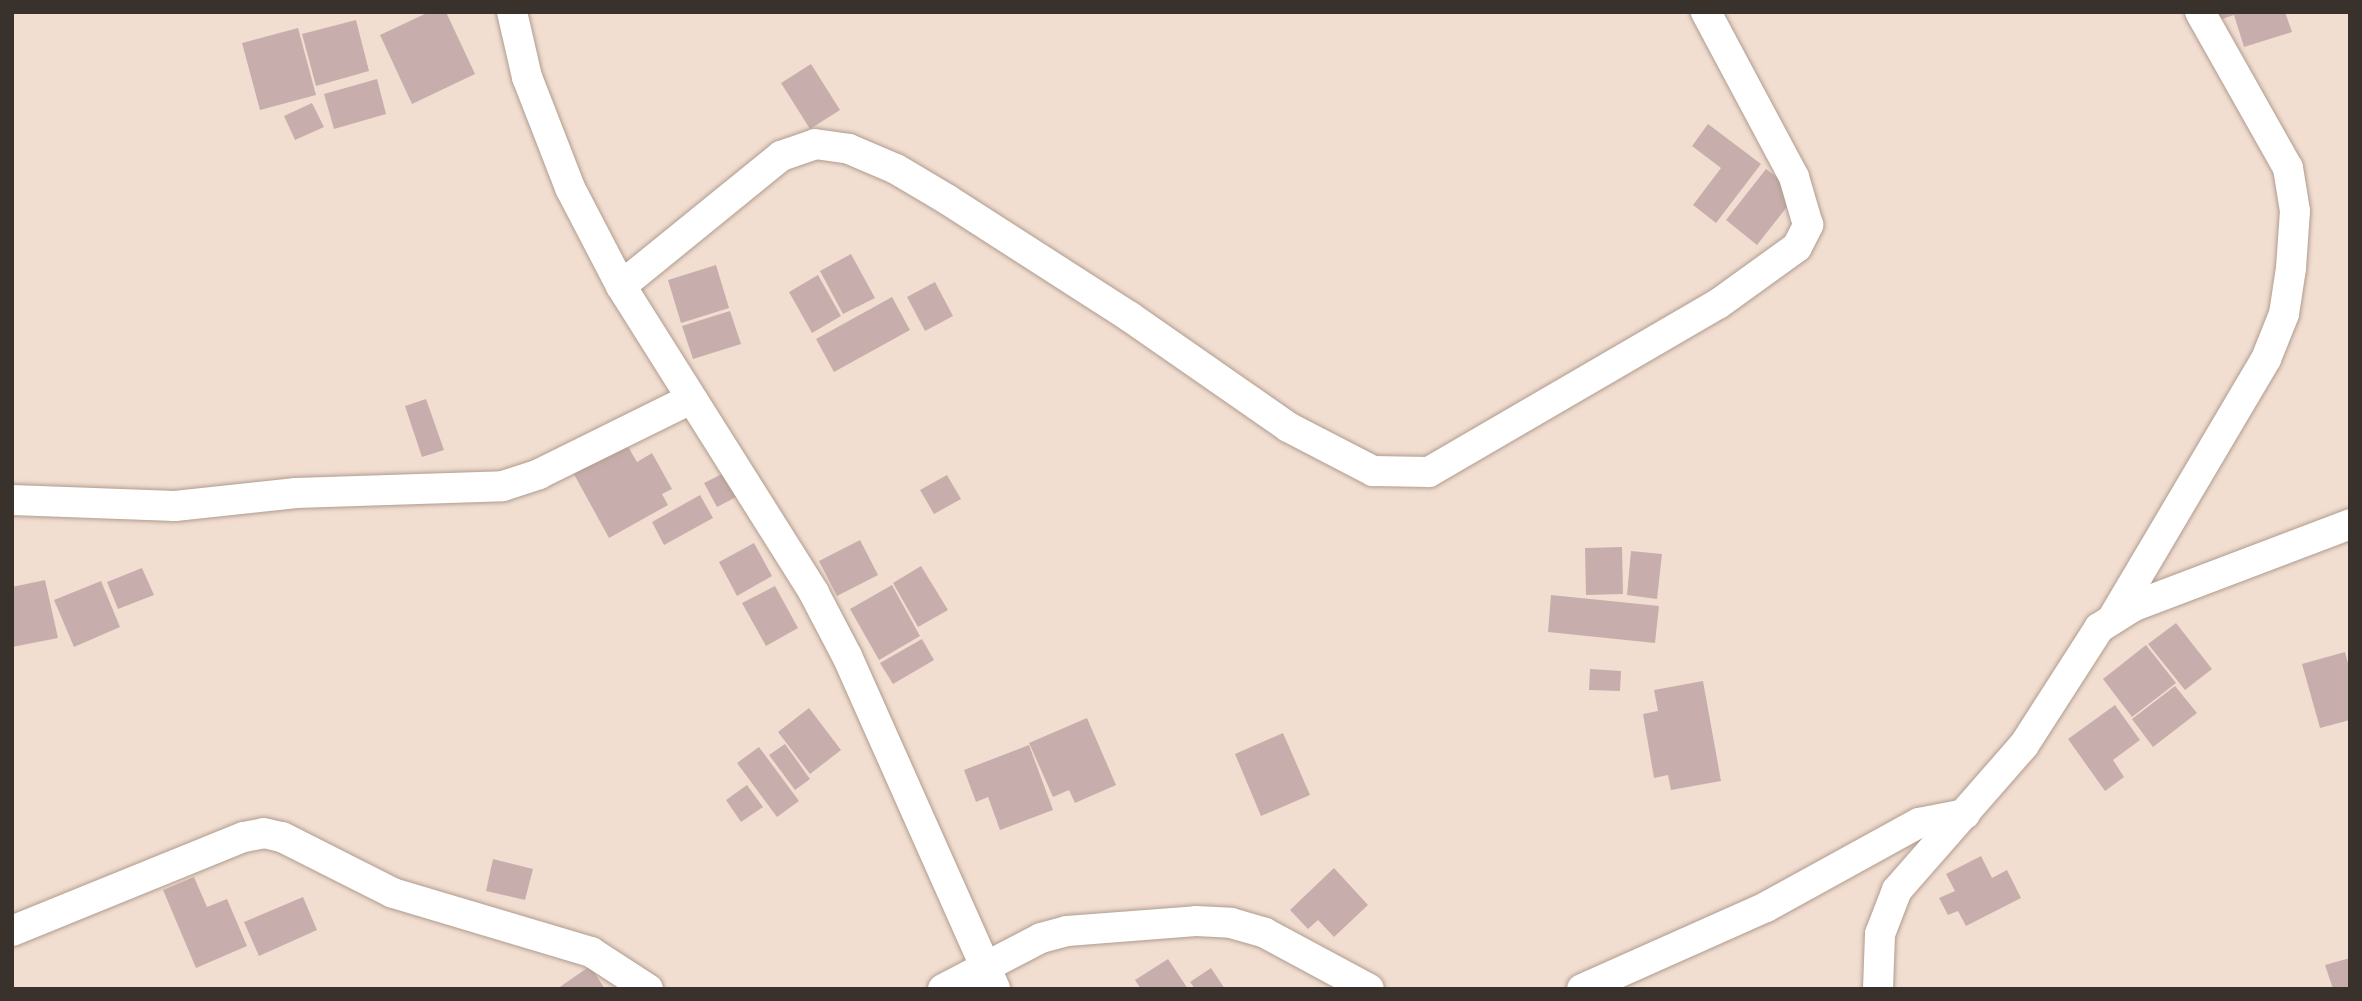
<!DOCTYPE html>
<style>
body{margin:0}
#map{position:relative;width:2362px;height:1001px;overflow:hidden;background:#f2ded0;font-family:"Asap Condensed",sans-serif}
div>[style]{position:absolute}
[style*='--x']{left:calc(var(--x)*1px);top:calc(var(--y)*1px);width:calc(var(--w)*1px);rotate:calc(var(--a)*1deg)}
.building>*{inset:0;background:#c7aeac}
.roads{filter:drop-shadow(0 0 2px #af9c8f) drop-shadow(0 0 2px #af9c8f)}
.minor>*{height:30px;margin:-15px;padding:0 15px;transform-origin:15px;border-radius:15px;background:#fff}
span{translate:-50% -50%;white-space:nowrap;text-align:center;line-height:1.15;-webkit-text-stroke:7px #f2ded0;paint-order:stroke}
.frame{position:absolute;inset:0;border:14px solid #39312b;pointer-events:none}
</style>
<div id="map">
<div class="building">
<i style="clip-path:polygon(429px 12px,446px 12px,475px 74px,412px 104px,380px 35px)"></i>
<i style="clip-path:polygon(2213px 12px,2285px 12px,2292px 32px,2244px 47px,2234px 15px,2216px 21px)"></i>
<i style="clip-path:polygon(356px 20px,369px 71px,316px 86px,302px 34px)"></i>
<i style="clip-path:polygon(298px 28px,316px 95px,260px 110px,242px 43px)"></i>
<i style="clip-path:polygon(811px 64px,840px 110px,810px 129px,781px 83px)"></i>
<i style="clip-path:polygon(377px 79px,386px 114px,334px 129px,324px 94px)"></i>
<i style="clip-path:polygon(312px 103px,324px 127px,295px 140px,284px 116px)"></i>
<i style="clip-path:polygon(1708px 124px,1761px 164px,1716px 223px,1693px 205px,1721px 168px,1692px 146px)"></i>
<i style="clip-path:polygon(1766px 169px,1798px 193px,1757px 245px,1726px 220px)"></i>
<i style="clip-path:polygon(851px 254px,875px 298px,843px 314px,820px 271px)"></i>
<i style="clip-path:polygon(716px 265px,729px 308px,681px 323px,668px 280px)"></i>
<i style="clip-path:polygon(818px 275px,841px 316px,812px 333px,789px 292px)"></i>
<i style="clip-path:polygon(935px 282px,953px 316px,925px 331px,907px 297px)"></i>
<i style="clip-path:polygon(892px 297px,910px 330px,834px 372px,816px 339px)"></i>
<i style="clip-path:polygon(730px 311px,741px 344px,693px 359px,682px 326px)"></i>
<i style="clip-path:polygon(426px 399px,444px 450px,422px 457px,405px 406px)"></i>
<i style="clip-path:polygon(623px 438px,637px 462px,652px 453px,672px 489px,662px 494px,668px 505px,609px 538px,570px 467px)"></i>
<i style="clip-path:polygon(730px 470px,742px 494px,717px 507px,704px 483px)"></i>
<i style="clip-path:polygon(947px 475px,961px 499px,934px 514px,920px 490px)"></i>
<i style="clip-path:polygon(700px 495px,713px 518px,664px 545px,652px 522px)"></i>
<i style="clip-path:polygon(860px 540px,878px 575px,837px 596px,819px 561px)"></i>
<i style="clip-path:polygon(754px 543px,772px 576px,737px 596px,719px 562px)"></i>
<i style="clip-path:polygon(1622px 547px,1623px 594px,1586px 595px,1585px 548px)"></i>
<i style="clip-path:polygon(1631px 551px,1662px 554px,1657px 599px,1627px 595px)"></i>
<i style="clip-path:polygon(921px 566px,948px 610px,918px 627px,893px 583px)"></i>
<i style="clip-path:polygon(142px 568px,154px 595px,118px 609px,107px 582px)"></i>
<i style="clip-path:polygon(45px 580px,58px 638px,12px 647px,12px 587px)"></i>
<i style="clip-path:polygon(101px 581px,120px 627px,74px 647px,54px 600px)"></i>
<i style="clip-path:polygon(892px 585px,920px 636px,879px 660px,850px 609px)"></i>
<i style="clip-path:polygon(775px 586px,798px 628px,766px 646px,742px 603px)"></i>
<i style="clip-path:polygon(1551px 595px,1659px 606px,1655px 643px,1548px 632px)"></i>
<i style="clip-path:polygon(2176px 623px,2212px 669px,2185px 690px,2148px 644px)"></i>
<i style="clip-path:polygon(922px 639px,934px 660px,893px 684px,880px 663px)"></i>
<i style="clip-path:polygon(2146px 645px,2176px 683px,2132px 717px,2103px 679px)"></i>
<i style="clip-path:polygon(2345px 652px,2350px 671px,2350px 720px,2320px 728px,2302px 664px)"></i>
<i style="clip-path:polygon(1590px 669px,1621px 671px,1620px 691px,1589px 690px)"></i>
<i style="clip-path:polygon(1703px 681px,1721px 781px,1671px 790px,1668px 775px,1654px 778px,1643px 714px,1658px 711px,1654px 690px)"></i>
<i style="clip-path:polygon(2175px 686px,2197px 713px,2153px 747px,2132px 719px)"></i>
<i style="clip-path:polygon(2115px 705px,2140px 740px,2113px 760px,2124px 777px,2105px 791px,2068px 739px)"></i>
<i style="clip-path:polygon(809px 708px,841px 750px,810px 774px,778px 732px)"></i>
<i style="clip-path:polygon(1087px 718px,1116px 785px,1075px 803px,1069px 790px,1053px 797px,1029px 743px)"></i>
<i style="clip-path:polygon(1283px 733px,1310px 795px,1261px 816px,1235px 754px)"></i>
<i style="clip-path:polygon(785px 744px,810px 779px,795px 790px,769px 755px)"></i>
<i style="clip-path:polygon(1029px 745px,1053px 810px,1000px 830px,988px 797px,976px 802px,964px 770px)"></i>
<i style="clip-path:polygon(759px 747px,799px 801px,777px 817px,737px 763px)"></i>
<i style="clip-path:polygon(747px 785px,763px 807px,741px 822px,726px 800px)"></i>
<i style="clip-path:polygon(1981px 856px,1992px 878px,2007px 870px,2021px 898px,1966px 926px,1958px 911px,1948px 915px,1939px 898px,1955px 891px,1946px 874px)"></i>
<i style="clip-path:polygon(493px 859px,533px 869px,525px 900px,486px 891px)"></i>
<i style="clip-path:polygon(1334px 868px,1368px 905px,1334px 937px,1318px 920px,1308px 929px,1290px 910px)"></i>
<i style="clip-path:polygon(194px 877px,207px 907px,227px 899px,247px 946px,196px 968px,163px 890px)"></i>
<i style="clip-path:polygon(303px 897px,317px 930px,259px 956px,244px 922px)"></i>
<i style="clip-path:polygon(2350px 958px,2350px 989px,2333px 989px,2325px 965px)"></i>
<i style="clip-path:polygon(1168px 959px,1188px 989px,1141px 989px,1135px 980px)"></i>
<i style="clip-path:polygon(590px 966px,605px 989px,557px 989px)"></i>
<i style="clip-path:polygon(1211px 968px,1225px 989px,1195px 989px,1190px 982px)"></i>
</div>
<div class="roads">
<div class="minor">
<i style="--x:512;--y:12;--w:67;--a:77"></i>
<i style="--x:527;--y:77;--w:119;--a:68.8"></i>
<i style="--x:570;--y:188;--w:110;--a:62.5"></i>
<i style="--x:621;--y:286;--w:363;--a:57.8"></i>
<i style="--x:814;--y:593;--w:71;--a:62.4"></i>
<i style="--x:847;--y:656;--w:364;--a:66"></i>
<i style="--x:621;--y:286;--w:206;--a:-39.1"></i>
<i style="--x:781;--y:156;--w:36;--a:-19"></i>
<i style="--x:815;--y:144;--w:34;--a:8"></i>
<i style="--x:849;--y:149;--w:51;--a:23.1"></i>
<i style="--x:896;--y:169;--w:61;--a:30.8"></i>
<i style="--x:948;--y:200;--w:216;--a:32.7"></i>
<i style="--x:1130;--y:317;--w:193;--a:34.8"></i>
<i style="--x:1288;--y:427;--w:96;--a:27.4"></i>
<i style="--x:1373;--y:471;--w:56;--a:1"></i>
<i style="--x:1429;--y:472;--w:334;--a:-30.2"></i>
<i style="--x:1718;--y:304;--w:97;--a:-35.8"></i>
<i style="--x:1797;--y:247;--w:25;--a:-63"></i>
<i style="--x:1808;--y:225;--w:50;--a:-106.3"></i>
<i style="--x:1794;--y:177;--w:187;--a:-118.1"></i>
<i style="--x:12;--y:500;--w:163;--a:2.1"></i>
<i style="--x:175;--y:506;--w:122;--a:-6.1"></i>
<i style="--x:296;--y:493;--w:207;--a:-1.9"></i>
<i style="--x:503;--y:486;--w:38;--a:-18"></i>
<i style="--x:539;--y:474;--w:169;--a:-26.3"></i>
<i style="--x:2114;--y:616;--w:299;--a:-59.4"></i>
<i style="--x:2266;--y:359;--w:48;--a:-68.2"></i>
<i style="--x:2284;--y:314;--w:47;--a:-81.3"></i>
<i style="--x:2291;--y:268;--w:57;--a:-86"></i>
<i style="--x:2295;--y:211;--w:44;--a:-99.2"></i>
<i style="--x:2288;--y:168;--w:179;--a:-119.4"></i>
<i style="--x:12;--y:931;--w:250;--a:-22.1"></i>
<i style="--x:244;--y:837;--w:20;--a:-11"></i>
<i style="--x:264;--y:833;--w:18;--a:13"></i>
<i style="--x:282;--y:837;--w:124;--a:26.8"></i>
<i style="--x:393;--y:893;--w:207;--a:16.6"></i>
<i style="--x:591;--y:952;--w:68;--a:33"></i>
<i style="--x:943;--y:989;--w:110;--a:-27.5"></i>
<i style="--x:1041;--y:938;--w:27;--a:-15"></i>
<i style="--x:1067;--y:931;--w:129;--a:-4.4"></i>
<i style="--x:1196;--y:921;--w:35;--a:3"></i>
<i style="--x:1231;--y:923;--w:35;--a:16"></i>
<i style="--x:1265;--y:933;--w:118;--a:28.3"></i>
<i style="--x:1582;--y:989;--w:201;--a:-24"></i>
<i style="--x:1766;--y:907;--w:175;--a:-28.8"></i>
<i style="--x:1919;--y:823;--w:47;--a:-11.1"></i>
<i style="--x:1878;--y:989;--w:55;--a:-87.9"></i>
<i style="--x:1880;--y:934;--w:47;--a:-68.9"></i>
<i style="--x:1897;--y:890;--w:193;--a:-48.8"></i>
<i style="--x:2024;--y:745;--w:139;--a:-57.3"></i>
<i style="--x:2099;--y:628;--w:39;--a:-32"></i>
<i style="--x:2132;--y:607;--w:233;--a:-20.8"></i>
</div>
</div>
<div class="frame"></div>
</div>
